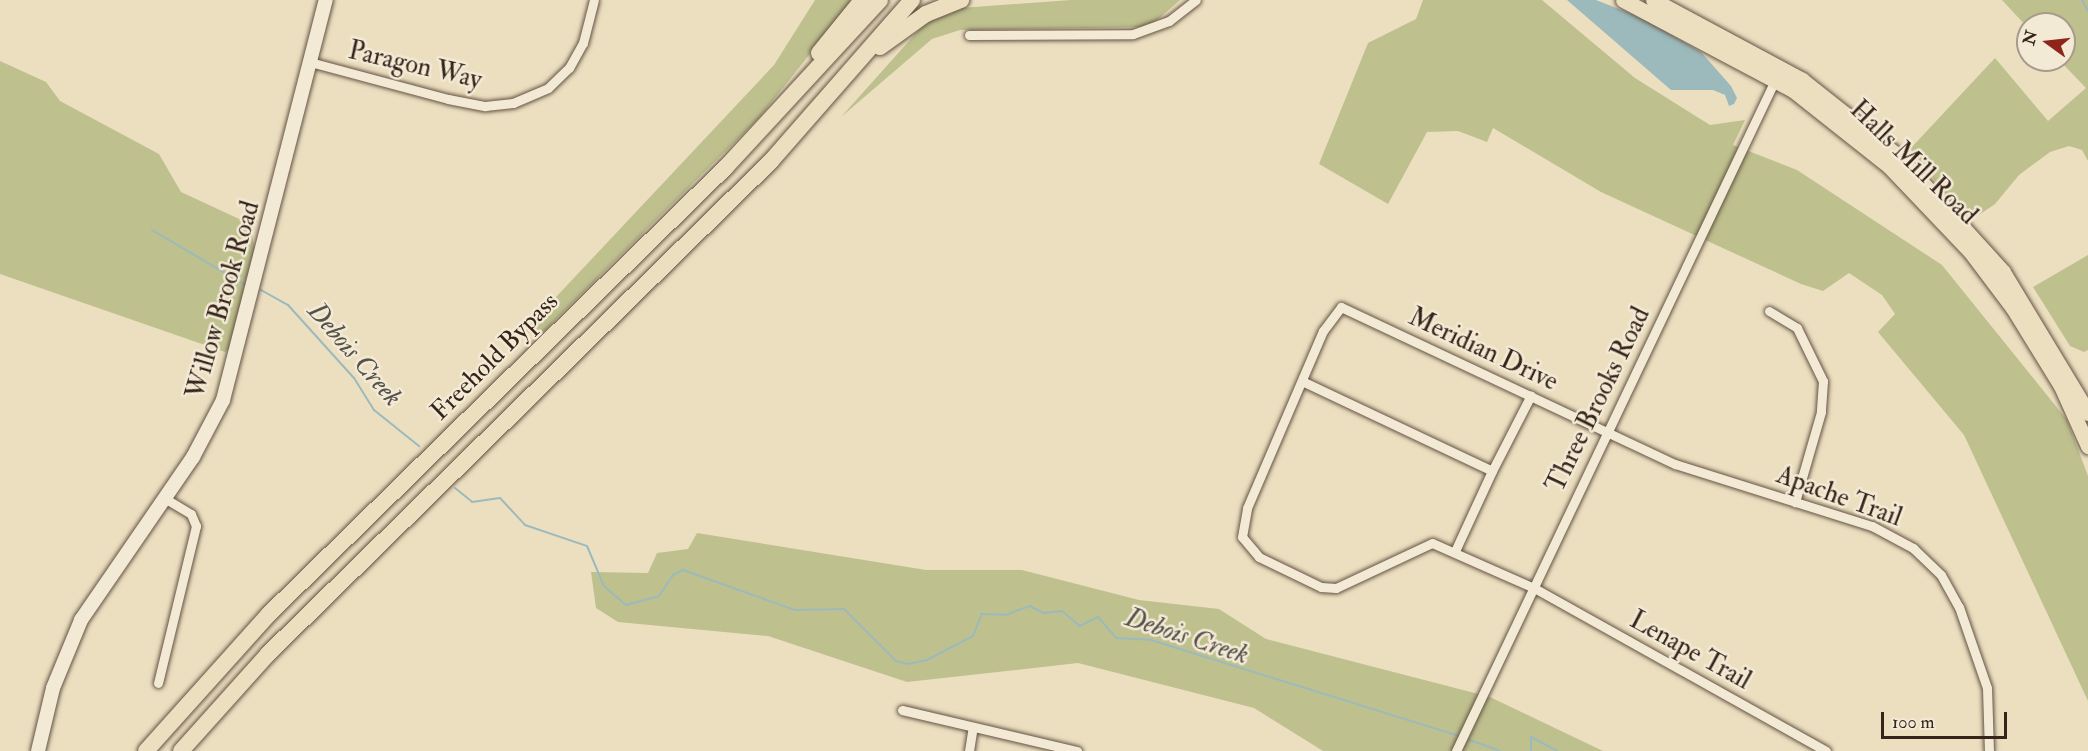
<!DOCTYPE html>
<style>
body{margin:0}
#map{position:relative;width:2088px;height:751px;overflow:hidden;background:#ecdfc0;font-family:"IM FELL Double Pica",serif}
div>[style]{position:absolute}
[style*='--x']{left:calc(var(--x)*1px);top:calc(var(--y)*1px);width:calc(var(--w)*1px);rotate:calc(var(--a)*1deg)}
.green>*{inset:0;background:#bec08e}
.water>*{inset:0;background:#9cbabc}
.stream>*{height:2px;margin:-1px;padding:0 1px;transform-origin:1px;border-radius:1px;background:#9cbabc}
.roads{filter:drop-shadow(0 0 2px #645344) drop-shadow(0 0 2px #645344)}
.street>*{height:9px;margin:-4.5px;padding:0 4.5px;transform-origin:4.5px;border-radius:4.5px;background:#f3ead6}
.secondary>*{height:14px;margin:-7px;padding:0 7px;transform-origin:7px;border-radius:7px;background:#f3ead6}
.primary>*{height:15px;margin:-7.5px;padding:0 7.5px;transform-origin:7.5px;border-radius:7.5px;background:#ecdfc0}
.highway>*{height:16px;margin:-8px;padding:0 8px;transform-origin:8px;border-radius:8px;background:#ecdfc0}
span{translate:-50% -50%;white-space:nowrap;text-align:center;line-height:1.15;-webkit-text-stroke:5px #f3ead6;paint-order:stroke}
.street-label{font-size:26px;color:#36241a}
.water-label{font-size:27px;color:#55514b;font-style:italic}
.north{position:absolute;left:2016px;top:12px;width:60px;height:60px;box-sizing:border-box;background:#f3ead6;border:2px solid #a79b8b;border-radius:50%;rotate:285deg;font-size:16px;font-weight:700;line-height:24px;text-align:center;color:#36241a}
.north::after{content:'';display:block;margin:auto;width:21px;height:27px;background:#8f2418;clip-path:polygon(50% 0,100% 100%,50% 72%,0 100%)}
.scale{position:absolute;left:1881px;top:712px;width:126px;height:27px;box-sizing:border-box;border:3px solid #36241a;border-top:0;padding-left:8px;font-size:18px;line-height:21px;white-space:nowrap;color:#36241a;-webkit-text-stroke:4px #f3ead6;paint-order:stroke}
</style>
<div id="map">
<div class="green">
<i style="clip-path:polygon(815px 0,853px 0,758px 119px,537px 338px,525px 330px,774px 65px)"></i>
<i style="clip-path:polygon(1071px 0,1180px 0,1149px 27px,960px 30px,932px 39px,841px 117px,926px 22px,961px 8px)"></i>
<i style="clip-path:polygon(1423px 0,1542px 0,1635px 78px,1710px 125px,1745px 120px,1733px 145px,1797px 170px,1942px 265px,2067px 420px,2088px 476px,2088px 701px,1964px 435px,1878px 332px,1895px 314px,1882px 295px,1849px 273px,1823px 291px,1801px 284px,1601px 192px,1493px 128px,1487px 142px,1458px 131px,1427px 132px,1388px 204px,1319px 164px,1368px 43px,1416px 19px)"></i>
<i style="clip-path:polygon(2002px 0,2088px 0,2088px 161px,2082px 150px,2069px 146px,2050px 152px,2019px 175px,1995px 204px,1976px 217px,1963px 216px,1910px 149px,1995px 58px,2048px 121px,2086px 88px,2059px 60px,2064px 60px,2064px 24px,2028px 28px)"></i>
<i style="clip-path:polygon(0 61px,46px 82px,60px 101px,159px 154px,181px 192px,250px 224px,260px 275px,248px 331px,225px 352px,0 274px)"></i>
<i style="clip-path:polygon(2088px 255px,2088px 350px,2084px 352px,2070px 346px,2033px 287px)"></i>
<i style="clip-path:polygon(697px 533px,926px 570px,1022px 570px,1139px 600px,1219px 609px,1266px 639px,1490px 697px,1603px 751px,1323px 751px,1254px 708px,1078px 663px,907px 682px,768px 636px,618px 622px,596px 608px,591px 572px,648px 573px,657px 553px,688px 549px)"></i>
</div>
<div class="water">
<i style="clip-path:polygon(1567px 0,1596px 0,1642px 18px,1701px 52px,1731px 86px,1737px 98px,1734px 104px,1729px 106px,1725px 95px,1713px 90px,1671px 90px)"></i>
</div>
<div class="stream">
<i style="--x:2082;--y:0;--w:13;--a:61"></i>
<i style="--x:152;--y:230;--w:110;--a:30.5"></i>
<i style="--x:261;--y:290;--w:31;--a:29"></i>
<i style="--x:288;--y:305;--w:98;--a:47.9"></i>
<i style="--x:354;--y:378;--w:38;--a:58"></i>
<i style="--x:374;--y:410;--w:58;--a:38.7"></i>
<i style="--x:455;--y:488;--w:22;--a:39"></i>
<i style="--x:472;--y:502;--w:28;--a:-8"></i>
<i style="--x:500;--y:498;--w:37;--a:47"></i>
<i style="--x:525;--y:525;--w:65;--a:18.7"></i>
<i style="--x:587;--y:546;--w:43;--a:67"></i>
<i style="--x:604;--y:586;--w:29;--a:41"></i>
<i style="--x:626;--y:605;--w:34;--a:-15"></i>
<i style="--x:659;--y:596;--w:25;--a:-56"></i>
<i style="--x:673;--y:575;--w:11;--a:-27"></i>
<i style="--x:683;--y:570;--w:119;--a:19.7"></i>
<i style="--x:795;--y:610;--w:49;--a:-1.2"></i>
<i style="--x:844;--y:609;--w:74;--a:45"></i>
<i style="--x:896;--y:661;--w:11;--a:15"></i>
<i style="--x:907;--y:664;--w:20;--a:-11"></i>
<i style="--x:927;--y:660;--w:52;--a:-27.6"></i>
<i style="--x:973;--y:636;--w:24;--a:-68"></i>
<i style="--x:982;--y:614;--w:24;--a:2"></i>
<i style="--x:1006;--y:615;--w:26;--a:-21"></i>
<i style="--x:1030;--y:606;--w:16;--a:27"></i>
<i style="--x:1044;--y:613;--w:18;--a:-6"></i>
<i style="--x:1062;--y:611;--w:23;--a:40"></i>
<i style="--x:1080;--y:626;--w:20;--a:-27"></i>
<i style="--x:1098;--y:617;--w:28;--a:49"></i>
<i style="--x:1116;--y:638;--w:35;--a:3"></i>
<i style="--x:1151;--y:640;--w:324;--a:17.3"></i>
<i style="--x:1467;--y:739;--w:35;--a:20"></i>
<i style="--x:1531;--y:751;--w:14;--a:-90"></i>
<i style="--x:1531;--y:737;--w:30;--a:28"></i>
</div>
<div class="roads">
<div class="street">
<i style="--x:969;--y:35;--w:164;--a:-0.3"></i>
<i style="--x:1133;--y:34;--w:38;--a:-20"></i>
<i style="--x:1169;--y:21;--w:34;--a:-38"></i>
<i style="--x:310;--y:62;--w:143;--a:15"></i>
<i style="--x:448;--y:99;--w:38;--a:11"></i>
<i style="--x:485;--y:106;--w:28;--a:-6"></i>
<i style="--x:513;--y:103;--w:38;--a:-23"></i>
<i style="--x:548;--y:88;--w:29;--a:-44"></i>
<i style="--x:569;--y:68;--w:29;--a:-61"></i>
<i style="--x:583;--y:43;--w:44;--a:-75.7"></i>
<i style="--x:1769;--y:311;--w:33;--a:31"></i>
<i style="--x:1797;--y:328;--w:59;--a:63.9"></i>
<i style="--x:1823;--y:381;--w:31;--a:94"></i>
<i style="--x:1821;--y:412;--w:94;--a:106.1"></i>
<i style="--x:1302;--y:381;--w:210;--a:25.3"></i>
<i style="--x:1492;--y:471;--w:88;--a:114.8"></i>
<i style="--x:1492;--y:471;--w:85;--a:-62.8"></i>
<i style="--x:158;--y:683;--w:162;--a:-76.4"></i>
<i style="--x:196;--y:526;--w:13;--a:-113"></i>
<i style="--x:191;--y:514;--w:29;--a:-149"></i>
<i style="--x:902;--y:710;--w:180;--a:13.2"></i>
<i style="--x:969;--y:751;--w:24;--a:-81"></i>
<i style="--x:1456;--y:751;--w:747;--a:-64.57"></i>
<i style="--x:1826;--y:751;--w:334;--a:-150.8"></i>
<i style="--x:1534;--y:588;--w:111;--a:-156.2"></i>
<i style="--x:1432;--y:543;--w:106;--a:154.9"></i>
<i style="--x:1336;--y:588;--w:15;--a:-176"></i>
<i style="--x:1321;--y:587;--w:69;--a:-154.2"></i>
<i style="--x:1259;--y:557;--w:26;--a:-130"></i>
<i style="--x:1242;--y:537;--w:29;--a:-80"></i>
<i style="--x:1247;--y:508;--w:193;--a:-66.8"></i>
<i style="--x:1323;--y:331;--w:30;--a:-53"></i>
<i style="--x:1341;--y:307;--w:369;--a:25.2"></i>
<i style="--x:1675;--y:464;--w:207;--a:17.5"></i>
<i style="--x:1872;--y:526;--w:47;--a:28.2"></i>
<i style="--x:1913;--y:548;--w:39;--a:44"></i>
<i style="--x:1941;--y:575;--w:37;--a:61"></i>
<i style="--x:1959;--y:607;--w:86;--a:70.9"></i>
<i style="--x:1987;--y:688;--w:63;--a:88.2"></i>
</div>
<div class="secondary">
<i style="--x:38;--y:751;--w:65;--a:-76.6"></i>
<i style="--x:53;--y:688;--w:74;--a:-67.6"></i>
<i style="--x:81;--y:620;--w:198;--a:-55.5"></i>
<i style="--x:193;--y:457;--w:64;--a:-62.2"></i>
<i style="--x:223;--y:400;--w:413;--a:-75.6"></i>
</div>
<div class="primary">
<i style="--x:1623;--y:0;--w:192;--a:27.9"></i>
<i style="--x:1793;--y:90;--w:122;--a:38.4"></i>
<i style="--x:1889;--y:166;--w:117;--a:46.4"></i>
<i style="--x:1970;--y:251;--w:71;--a:53"></i>
<i style="--x:2013;--y:308;--w:92;--a:58.4"></i>
<i style="--x:2061;--y:386;--w:66;--a:65.8"></i>
<i style="--x:1653;--y:0;--w:169;--a:28.2"></i>
<i style="--x:1802;--y:80;--w:122;--a:38.4"></i>
<i style="--x:1898;--y:156;--w:156;--a:47.8"></i>
<i style="--x:2003;--y:272;--w:165;--a:58.9"></i>
</div>
<div class="highway">
<i style="--x:880;--y:47;--w:57;--a:-35.7"></i>
<i style="--x:926;--y:14;--w:38;--a:-22"></i>
<i style="--x:819;--y:53;--w:68;--a:-50.9"></i>
<i style="--x:146;--y:751;--w:184;--a:-48.1"></i>
<i style="--x:269;--y:614;--w:639;--a:-44.37"></i>
<i style="--x:726;--y:167;--w:227;--a:-47.3"></i>
<i style="--x:181;--y:751;--w:130;--a:-48.1"></i>
<i style="--x:268;--y:654;--w:704;--a:-44.42"></i>
<i style="--x:771;--y:161;--w:214;--a:-48.8"></i>
</div>
</div>
<div class="street-label">
<span style="left:415px;top:66px;rotate:13deg">Paragon Way</span>
<span style="left:1913px;top:163px;rotate:44deg">Halls Mill Road</span>
<span style="left:224px;top:300px;rotate:-74deg">Willow Brook Road</span>
<span style="left:1483px;top:350px;rotate:25deg">Meridian Drive</span>
<span style="left:495px;top:357px;rotate:-45deg">Freehold Bypass</span>
<span style="left:1599px;top:400px;rotate:-64deg">Three Brooks Road</span>
<span style="left:1839px;top:497px;rotate:20deg">Apache Trail</span>
<span style="left:1690px;top:651px;rotate:29deg">Lenape Trail</span>
</div>
<div class="water-label">
<span style="left:355px;top:354px;rotate:49deg">Debois Creek</span>
<span style="left:1187px;top:636px;rotate:18deg">Debois Creek</span>
</div>
<div class="north">N</div>
<div class="scale">100 m</div>
</div>
